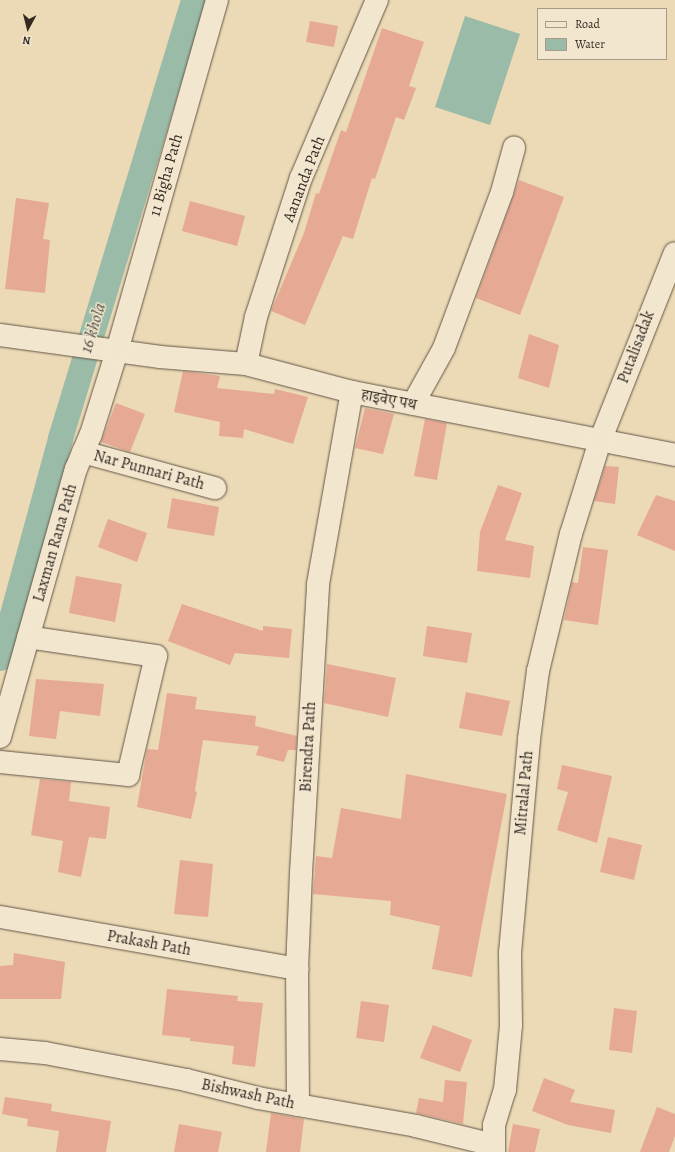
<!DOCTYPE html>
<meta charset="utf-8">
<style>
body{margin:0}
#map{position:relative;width:675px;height:1152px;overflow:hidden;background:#ecd9b5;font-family:Alegreya,"Noto Serif Devanagari",serif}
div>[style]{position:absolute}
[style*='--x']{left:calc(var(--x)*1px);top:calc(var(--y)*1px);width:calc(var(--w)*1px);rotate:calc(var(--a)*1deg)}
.water>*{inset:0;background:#9abba7}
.canal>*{height:25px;margin:-12.5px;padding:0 12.5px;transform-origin:12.5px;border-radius:12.5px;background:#9abba7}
.building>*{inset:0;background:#e6a994}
.roads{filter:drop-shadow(0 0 1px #625647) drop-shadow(0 0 1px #625647)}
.street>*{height:22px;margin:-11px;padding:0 11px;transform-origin:11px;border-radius:11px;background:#f3e6cf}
span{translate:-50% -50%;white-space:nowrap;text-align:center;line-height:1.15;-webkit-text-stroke:3px #f3e6cf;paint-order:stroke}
.street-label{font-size:16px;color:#342a22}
.water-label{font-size:17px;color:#4e4e43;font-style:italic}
.legend{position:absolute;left:537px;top:8px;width:130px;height:52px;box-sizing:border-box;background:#f3e6cf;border:1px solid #a79b8a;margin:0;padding:5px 7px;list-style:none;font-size:12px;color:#342a22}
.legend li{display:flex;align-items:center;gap:8px;height:20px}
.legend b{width:20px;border:1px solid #a79b8a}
.north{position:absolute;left:8px;top:8px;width:40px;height:40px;-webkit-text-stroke:3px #f3e6cf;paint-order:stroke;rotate:187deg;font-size:11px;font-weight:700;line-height:16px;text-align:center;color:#342a22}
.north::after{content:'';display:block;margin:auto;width:14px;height:18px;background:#342a22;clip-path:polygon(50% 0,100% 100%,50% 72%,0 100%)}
</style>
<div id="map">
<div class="water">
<i style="clip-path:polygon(465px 16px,520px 34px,490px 125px,435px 107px)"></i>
</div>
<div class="canal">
<i style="--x:0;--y:658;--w:228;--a:-74.7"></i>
<i style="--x:60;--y:438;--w:458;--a:-73.1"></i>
</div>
<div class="building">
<i style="clip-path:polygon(310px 21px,338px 26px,334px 47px,306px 42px)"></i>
<i style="clip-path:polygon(382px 28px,424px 42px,409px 86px,416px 88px,404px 120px,396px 117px,375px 179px,372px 178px,353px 239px,343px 236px,305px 325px,271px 311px,304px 233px,316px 193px,319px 194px,341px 130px,346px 132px)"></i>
<i style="clip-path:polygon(519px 180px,564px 197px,520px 315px,476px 298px)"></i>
<i style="clip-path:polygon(16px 198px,49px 203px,43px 239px,50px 240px,45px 293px,5px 289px)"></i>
<i style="clip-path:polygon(190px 201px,245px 216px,237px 246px,182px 231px)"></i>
<i style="clip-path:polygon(529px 334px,559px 345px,549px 388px,518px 378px)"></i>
<i style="clip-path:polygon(183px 371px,220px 376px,217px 388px,274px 394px,275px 389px,308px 397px,293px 444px,244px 429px,243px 438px,219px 436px,220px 422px,174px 412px)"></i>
<i style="clip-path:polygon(116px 403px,145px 414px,130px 452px,101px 442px)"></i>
<i style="clip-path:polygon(365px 408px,394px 414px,383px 454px,355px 448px)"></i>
<i style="clip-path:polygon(425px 419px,447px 423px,437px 480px,414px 476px)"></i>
<i style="clip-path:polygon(605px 466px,619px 467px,615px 504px,594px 501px)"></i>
<i style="clip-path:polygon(498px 485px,522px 493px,505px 540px,534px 546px,530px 578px,477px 571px,480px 532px)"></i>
<i style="clip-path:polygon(656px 495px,675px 501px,675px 551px,637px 535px)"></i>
<i style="clip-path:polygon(172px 498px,219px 507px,214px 536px,167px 528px)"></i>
<i style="clip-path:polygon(108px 519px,147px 533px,137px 562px,98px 547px)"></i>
<i style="clip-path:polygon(583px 547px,608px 550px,598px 625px,564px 620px,572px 582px,578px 583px)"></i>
<i style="clip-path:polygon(76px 576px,122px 584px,115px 622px,69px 613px)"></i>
<i style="clip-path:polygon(182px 604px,263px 631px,263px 626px,292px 629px,289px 658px,235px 653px,230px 665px,168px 641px)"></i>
<i style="clip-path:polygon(427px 626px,472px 633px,467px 663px,423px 656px)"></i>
<i style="clip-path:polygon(327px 664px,396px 678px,388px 717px,324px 703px)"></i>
<i style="clip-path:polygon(36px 679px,104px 684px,100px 716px,60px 711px,56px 739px,29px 736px)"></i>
<i style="clip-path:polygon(466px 692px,510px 701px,502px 736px,459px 728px)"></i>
<i style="clip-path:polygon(167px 693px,197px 697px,195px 709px,256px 716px,255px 726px,297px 736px,296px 750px,288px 750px,284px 762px,256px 755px,259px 746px,203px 740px,195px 791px,197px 792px,191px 819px,137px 807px,147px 749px,158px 750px)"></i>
<i style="clip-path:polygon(562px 765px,612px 776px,597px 843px,557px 830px,568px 792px,557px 789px)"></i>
<i style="clip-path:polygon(406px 774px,507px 794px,472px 977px,432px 969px,440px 926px,390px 915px,391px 901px,313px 894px,316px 856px,332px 858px,341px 808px,401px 819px)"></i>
<i style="clip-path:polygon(40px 779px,71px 782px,69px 801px,110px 807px,106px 839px,89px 837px,81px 877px,58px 872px,63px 841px,31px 835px)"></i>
<i style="clip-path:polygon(608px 837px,642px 845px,634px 880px,600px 872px)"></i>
<i style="clip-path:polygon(180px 860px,213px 864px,208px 917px,174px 914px)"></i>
<i style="clip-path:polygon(14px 953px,65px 962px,61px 999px,0 999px,0 966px,13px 965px)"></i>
<i style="clip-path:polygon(167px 989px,238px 996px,237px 1001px,263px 1003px,255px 1067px,232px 1064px,234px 1046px,190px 1041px,190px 1038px,162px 1035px)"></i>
<i style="clip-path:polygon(361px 1001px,389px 1005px,384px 1042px,356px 1038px)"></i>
<i style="clip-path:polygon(614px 1008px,637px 1011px,632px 1053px,609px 1050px)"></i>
<i style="clip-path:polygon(433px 1025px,472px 1040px,460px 1072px,420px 1058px)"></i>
<i style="clip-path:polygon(544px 1078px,575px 1090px,570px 1102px,615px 1110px,611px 1133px,568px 1125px,532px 1111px)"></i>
<i style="clip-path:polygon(445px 1080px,467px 1082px,463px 1124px,416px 1113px,419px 1098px,443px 1102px)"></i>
<i style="clip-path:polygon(5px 1097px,52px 1104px,51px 1111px,111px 1121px,106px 1152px,56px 1152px,59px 1131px,27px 1126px,28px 1119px,2px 1114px)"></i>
<i style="clip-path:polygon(657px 1107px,675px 1114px,675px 1136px,669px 1152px,640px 1152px)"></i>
<i style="clip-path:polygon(271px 1113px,304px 1119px,300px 1152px,266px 1152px)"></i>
<i style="clip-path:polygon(179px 1124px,222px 1132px,218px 1152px,174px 1152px)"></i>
<i style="clip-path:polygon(513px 1124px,540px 1129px,535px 1152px,508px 1152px)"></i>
</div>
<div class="roads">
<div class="street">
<i style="--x:0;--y:335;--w:162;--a:7.8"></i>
<i style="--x:160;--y:357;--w:86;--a:4.7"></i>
<i style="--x:246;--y:364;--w:110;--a:14.8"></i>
<i style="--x:352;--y:392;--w:329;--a:11"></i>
<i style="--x:246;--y:364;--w:48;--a:-78"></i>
<i style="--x:256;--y:317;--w:146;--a:-72.1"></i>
<i style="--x:301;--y:178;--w:194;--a:-66.9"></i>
<i style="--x:413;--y:404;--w:64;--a:-61"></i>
<i style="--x:444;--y:348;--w:166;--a:-69.6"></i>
<i style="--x:502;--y:192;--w:46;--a:-74.7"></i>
<i style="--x:83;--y:452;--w:137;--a:15.3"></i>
<i style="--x:0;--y:737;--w:279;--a:-74.2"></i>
<i style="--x:76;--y:469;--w:38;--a:-67"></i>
<i style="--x:91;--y:434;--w:87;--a:-72.6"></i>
<i style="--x:117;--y:351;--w:365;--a:-74.1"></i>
<i style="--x:0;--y:762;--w:129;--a:5.8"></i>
<i style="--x:128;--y:775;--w:122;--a:-76.8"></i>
<i style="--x:156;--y:656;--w:129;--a:-171.6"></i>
<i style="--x:0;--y:917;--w:302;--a:9.9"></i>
<i style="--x:0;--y:1049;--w:45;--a:5.1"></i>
<i style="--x:45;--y:1053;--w:144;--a:10.8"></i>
<i style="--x:186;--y:1080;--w:74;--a:14"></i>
<i style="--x:258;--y:1098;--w:160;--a:10"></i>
<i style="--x:416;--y:1126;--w:80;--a:13.7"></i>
<i style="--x:298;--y:1105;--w:136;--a:-90.4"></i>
<i style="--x:297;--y:969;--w:96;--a:-87.6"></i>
<i style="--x:301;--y:873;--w:289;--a:-86.6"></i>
<i style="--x:318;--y:584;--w:195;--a:-80"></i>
<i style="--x:494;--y:1152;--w:27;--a:-90"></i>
<i style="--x:494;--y:1125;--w:37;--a:-73"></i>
<i style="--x:505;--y:1090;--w:65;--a:-84.7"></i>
<i style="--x:511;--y:1025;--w:72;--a:-90.8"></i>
<i style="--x:510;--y:953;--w:215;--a:-84.9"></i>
<i style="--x:529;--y:739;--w:69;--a:-82.5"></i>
<i style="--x:538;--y:671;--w:141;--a:-76.5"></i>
<i style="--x:571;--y:534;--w:97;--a:-72.7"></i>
<i style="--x:600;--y:441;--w:202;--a:-68.3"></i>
</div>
</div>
<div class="street-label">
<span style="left:166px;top:175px;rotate:-74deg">11 Bigha Path</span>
<span style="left:304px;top:179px;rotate:-69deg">Aananda Path</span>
<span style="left:636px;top:347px;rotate:-69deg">Putalisadak</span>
<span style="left:389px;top:400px;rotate:11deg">हाइवेए पथ</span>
<span style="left:149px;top:470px;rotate:15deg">Nar Punnari Path</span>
<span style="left:55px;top:543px;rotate:-74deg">Laxman Rana Path</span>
<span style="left:308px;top:747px;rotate:-87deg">Birendra Path</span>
<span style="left:524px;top:793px;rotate:-85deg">Mitralal Path</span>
<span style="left:149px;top:943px;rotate:10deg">Prakash Path</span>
<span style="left:248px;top:1094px;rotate:12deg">Bishwash Path</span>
</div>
<div class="water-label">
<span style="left:93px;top:328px;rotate:-73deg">16 khola</span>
</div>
<ul class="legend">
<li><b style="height:5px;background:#f3e6cf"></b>Road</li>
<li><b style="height:11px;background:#9abba7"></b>Water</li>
</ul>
<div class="north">N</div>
</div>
